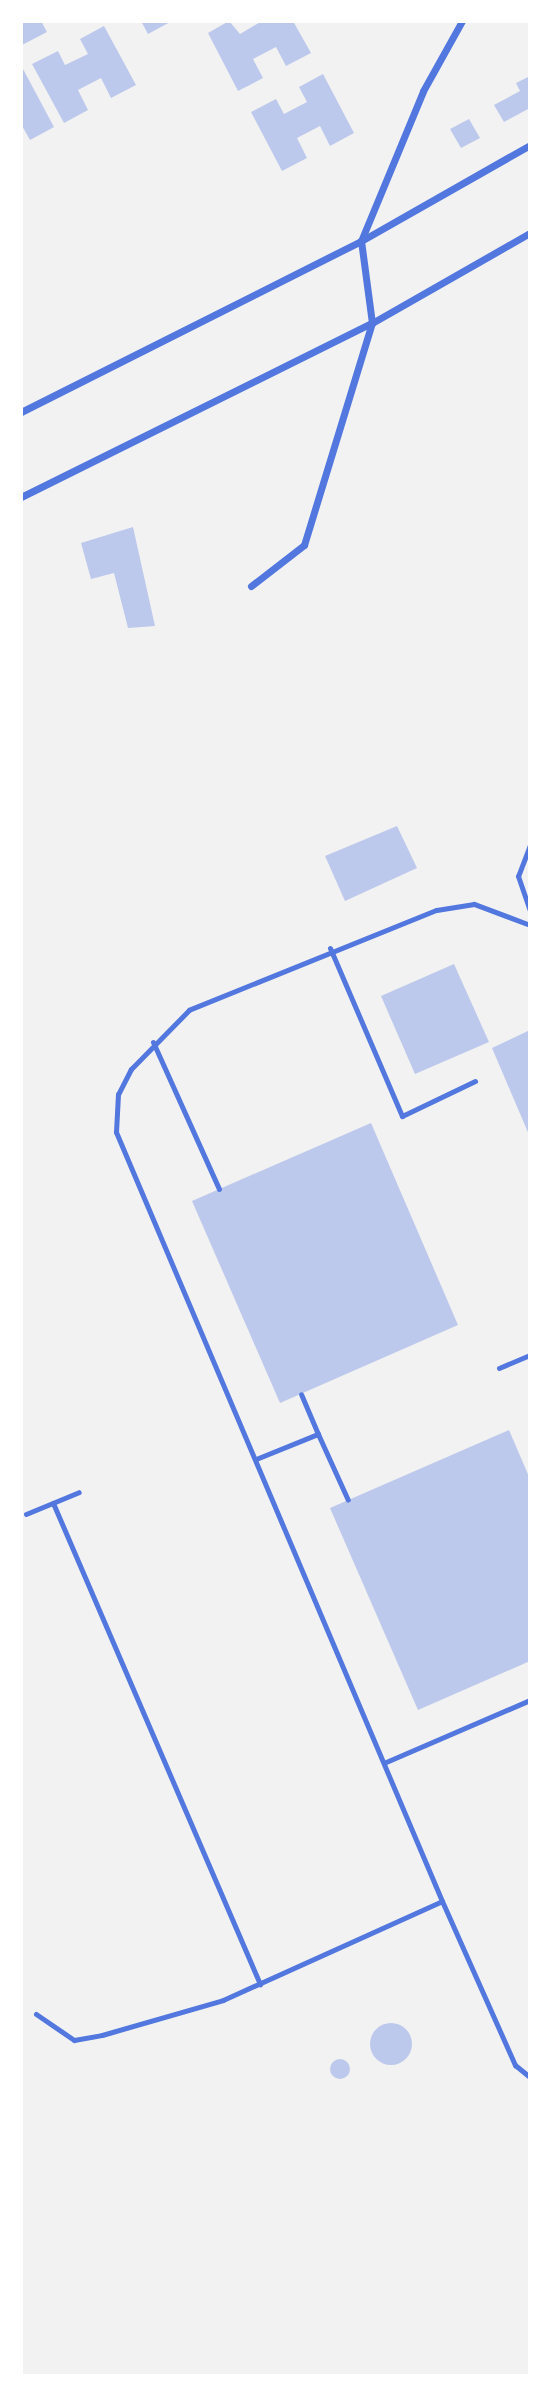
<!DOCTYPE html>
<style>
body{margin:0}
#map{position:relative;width:551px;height:2397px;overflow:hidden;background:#f2f2f2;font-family:"Space Grotesk",sans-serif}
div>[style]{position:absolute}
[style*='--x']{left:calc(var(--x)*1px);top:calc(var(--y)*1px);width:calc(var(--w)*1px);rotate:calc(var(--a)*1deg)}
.building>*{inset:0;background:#bdc9ec}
.round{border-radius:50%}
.service>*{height:5px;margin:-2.5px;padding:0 2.5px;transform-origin:2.5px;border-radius:2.5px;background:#5277de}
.minor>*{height:7px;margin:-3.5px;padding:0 3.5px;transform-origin:3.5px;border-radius:3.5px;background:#5277de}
span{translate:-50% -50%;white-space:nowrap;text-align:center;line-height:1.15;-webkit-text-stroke:7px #fff;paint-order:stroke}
.frame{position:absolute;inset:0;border:23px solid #fff;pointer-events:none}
</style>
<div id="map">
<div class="building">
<i style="clip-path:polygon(21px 21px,41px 21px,47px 32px,22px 45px)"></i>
<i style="clip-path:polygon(141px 21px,172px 21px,148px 34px)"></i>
<i style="clip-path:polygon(229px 21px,240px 34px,262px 21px,293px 21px,311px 53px,286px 66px,276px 47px,253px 59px,263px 78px,238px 91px,208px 33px)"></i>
<i style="clip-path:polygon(104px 26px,136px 85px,111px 98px,101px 78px,78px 90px,88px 110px,64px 123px,32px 64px,58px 51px,65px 65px,88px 54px,80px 39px)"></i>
<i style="clip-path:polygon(23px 69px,54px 127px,30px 140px,21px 124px)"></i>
<i style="clip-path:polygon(323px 74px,354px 133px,330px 146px,320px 126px,297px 138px,307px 158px,282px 171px,251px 112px,276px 99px,284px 114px,307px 102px,299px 87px)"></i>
<i style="clip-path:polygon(530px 76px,530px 108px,504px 122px,494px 105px,520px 91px,516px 83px)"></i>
<i style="clip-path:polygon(469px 119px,480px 138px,461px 148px,450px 129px)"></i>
<i style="clip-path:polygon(133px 527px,155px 626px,128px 628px,114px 573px,91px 579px,81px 543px)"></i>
<i style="clip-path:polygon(397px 826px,417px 868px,345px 901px,325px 856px)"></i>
<i style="clip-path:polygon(454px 964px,489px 1042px,415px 1074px,381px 996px)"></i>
<i style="clip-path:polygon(530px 1030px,530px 1137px,492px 1048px)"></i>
<i style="clip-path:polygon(371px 1123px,458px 1325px,280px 1403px,192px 1201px)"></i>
<i style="clip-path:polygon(509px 1430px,530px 1479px,530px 1661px,418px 1710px,330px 1508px)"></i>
<i class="round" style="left:370px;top:2023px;width:42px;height:42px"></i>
<i class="round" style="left:330px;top:2059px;width:20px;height:20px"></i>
</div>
<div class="service">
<i style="--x:530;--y:845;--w:33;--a:111"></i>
<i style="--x:518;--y:876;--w:37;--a:71"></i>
<i style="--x:530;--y:925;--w:60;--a:-159.4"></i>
<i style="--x:474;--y:904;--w:38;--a:171"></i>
<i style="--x:436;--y:910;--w:266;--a:158"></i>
<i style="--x:189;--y:1010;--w:83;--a:134.5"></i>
<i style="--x:131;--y:1069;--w:28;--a:117"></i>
<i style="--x:118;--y:1094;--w:38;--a:93"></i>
<i style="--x:116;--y:1132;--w:835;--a:67.03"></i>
<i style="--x:442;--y:1901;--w:180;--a:66"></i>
<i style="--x:515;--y:2065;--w:19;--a:39"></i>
<i style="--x:330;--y:948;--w:183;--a:66.8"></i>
<i style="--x:402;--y:1116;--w:81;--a:-25.6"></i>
<i style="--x:153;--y:1042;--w:161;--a:65.8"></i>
<i style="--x:499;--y:1368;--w:34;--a:-23"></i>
<i style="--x:318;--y:1434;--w:72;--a:65.6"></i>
<i style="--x:256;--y:1459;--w:67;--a:-22"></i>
<i style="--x:318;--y:1434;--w:43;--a:-113"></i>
<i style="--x:53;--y:1503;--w:524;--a:66.72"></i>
<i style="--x:26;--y:1514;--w:57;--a:-22.5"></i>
<i style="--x:386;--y:1762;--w:157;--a:-23.3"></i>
<i style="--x:36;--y:2014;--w:46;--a:34.4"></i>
<i style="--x:74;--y:2040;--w:28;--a:-10"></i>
<i style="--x:102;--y:2035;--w:126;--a:-16.1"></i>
<i style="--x:223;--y:2000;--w:240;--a:-24.3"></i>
</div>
<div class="minor">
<i style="--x:21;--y:412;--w:381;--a:-26.7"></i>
<i style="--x:361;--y:241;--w:194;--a:-29.6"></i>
<i style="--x:21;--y:497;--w:392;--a:-26.4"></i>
<i style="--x:372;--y:323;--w:182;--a:-29.7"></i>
<i style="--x:251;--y:586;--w:67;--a:-37.7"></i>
<i style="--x:304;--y:545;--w:232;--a:-73"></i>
<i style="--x:372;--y:323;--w:83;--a:-97.6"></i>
<i style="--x:361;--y:241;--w:162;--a:-67.5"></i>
<i style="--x:423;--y:91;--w:80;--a:-60.9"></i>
</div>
<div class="frame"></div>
</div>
